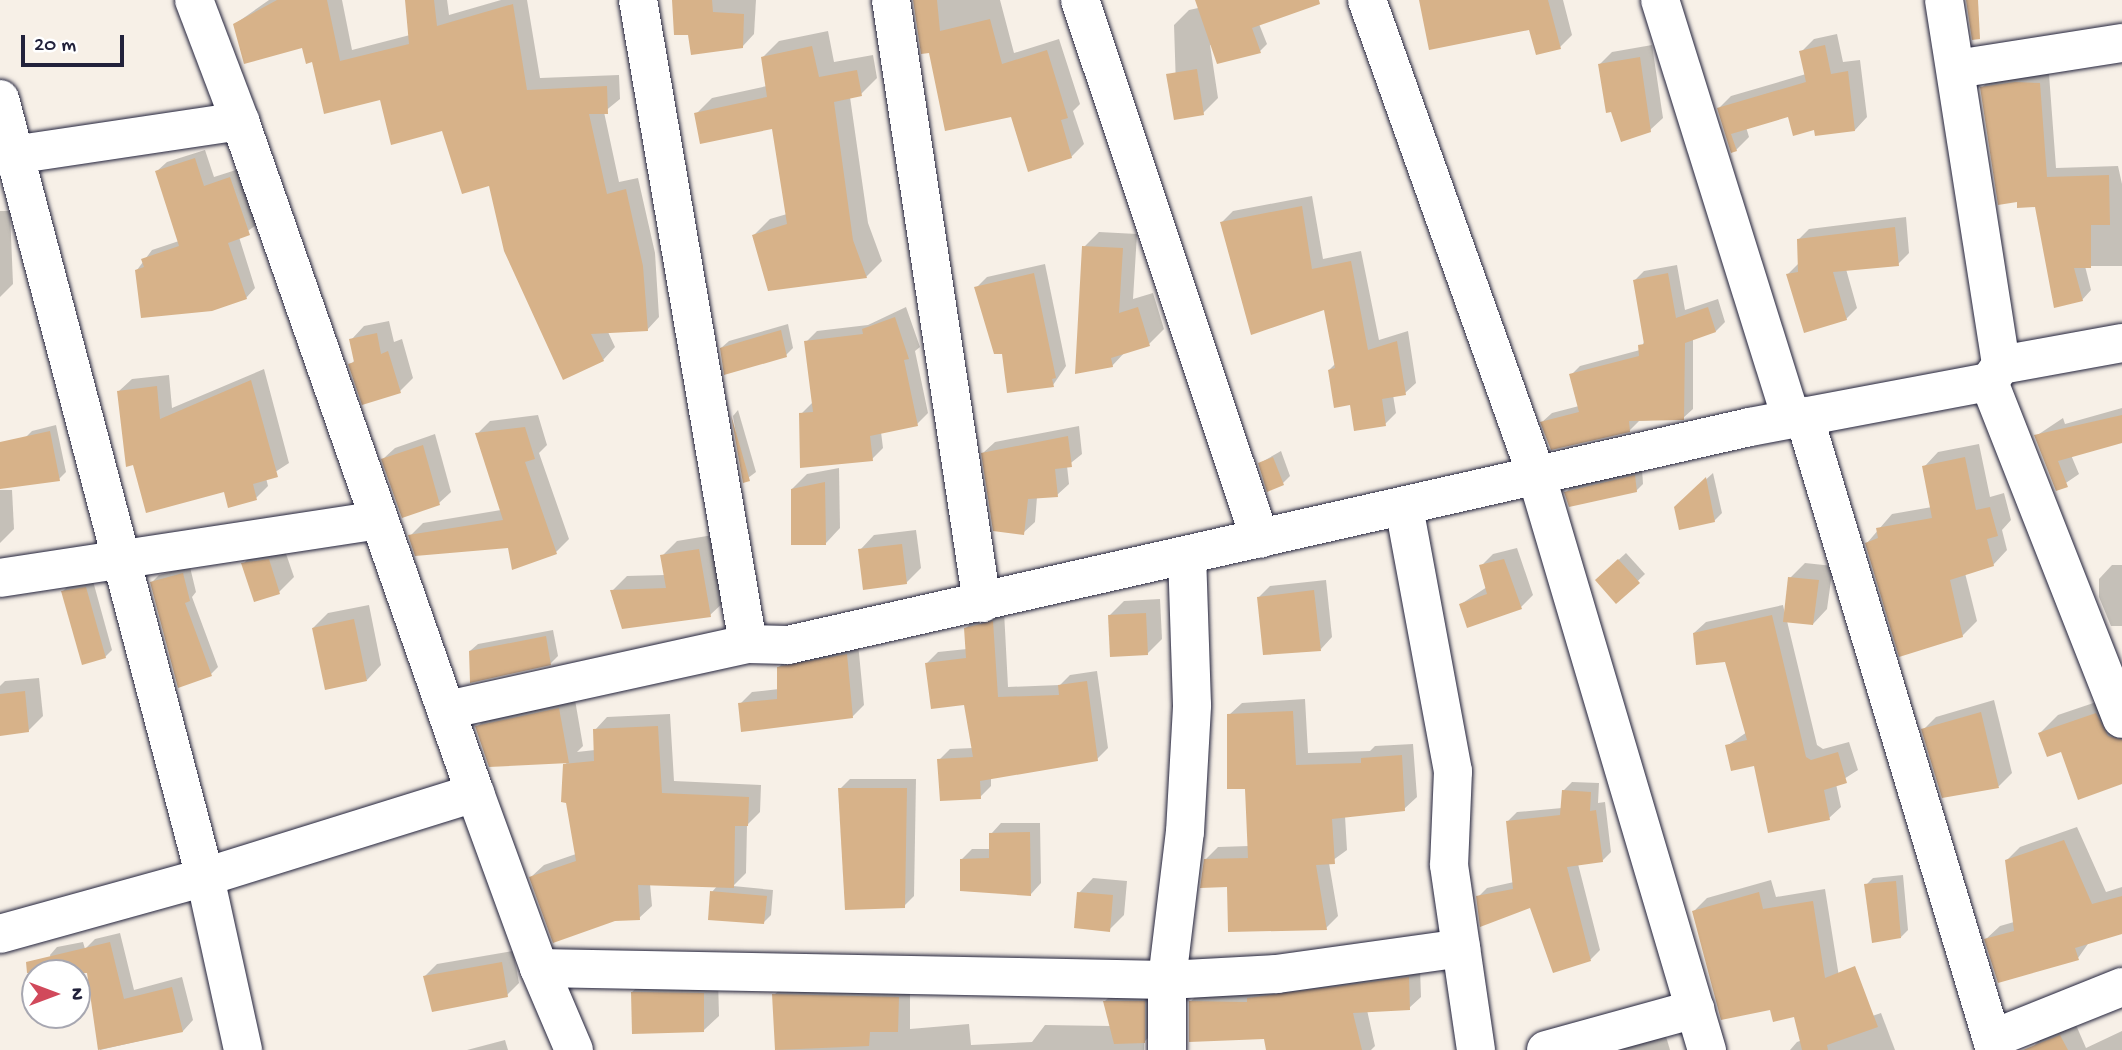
<!DOCTYPE html>
<style>
body{margin:0}
#map{position:relative;width:2122px;height:1050px;overflow:hidden;background:#f7f0e7;font-family:"Gochi Hand",sans-serif}
div>[style]{position:absolute}
[style*='--x']{left:calc(var(--x)*1px);top:calc(var(--y)*1px);width:calc(var(--w)*1px);rotate:calc(var(--a)*1deg)}
.shadow>*{inset:0;background:#0003}
.building>*{inset:0;background:#d7b289}
.roads{filter:drop-shadow(0 0 2px #22223b) drop-shadow(0 0 2px #22223b)}
.street>*{height:38px;margin:-19px;padding:0 19px;transform-origin:19px;border-radius:19px;background:#fff}
span{translate:-50% -50%;white-space:nowrap;text-align:center;line-height:1.15;-webkit-text-stroke:5px #fff;paint-order:stroke}
.north{position:absolute;left:21px;top:959px;width:70px;height:70px;box-sizing:border-box;background:#fff;border:2px solid #a7a7b1;border-radius:50%;rotate:90deg;font-size:19px;font-weight:700;line-height:28px;text-align:center;color:#22223b}
.north::after{content:'';display:block;margin:auto;width:24px;height:32px;background:#d1495b;clip-path:polygon(50% 0,100% 100%,50% 72%,0 100%)}
.scale{position:absolute;left:21px;top:35px;width:103px;height:32px;box-sizing:border-box;border:4px solid #22223b;border-top:0;padding-left:9px;font-size:21px;line-height:24px;white-space:nowrap;color:#22223b;-webkit-text-stroke:5px #fff;paint-order:stroke}
</style>
<div id="map">
<div class="shadow">
<i style="clip-path:polygon(269px 0,342px 0,352px 50px,410px 35px,406px 0,447px 0,449px 15px,501px 0,527px 0,540px 78px,619px 75px,620px 99px,604px 112px,619px 182px,638px 178px,655px 253px,659px 317px,647px 330px,608px 332px,615px 347px,603px 360px,490px 183px,443px 129px,313px 60px,303px 46px,235px 24px)"></i>
<i style="clip-path:polygon(674px 0,756px 0,754px 34px,742px 47px,690px 33px)"></i>
<i style="clip-path:polygon(915px 0,1000px 0,1014px 53px,1059px 39px,1080px 104px,1073px 111px,1084px 144px,1071px 157px,930px 51px)"></i>
<i style="clip-path:polygon(1235px 0,1283px 0,1259px 24px,1267px 44px,1260px 51px,1210px 45px,1218px 98px,1203px 113px,1177px 118px,1174px 25px,1189px 10px)"></i>
<i style="clip-path:polygon(1421px 0,1563px 0,1572px 35px,1560px 47px,1530px 28px)"></i>
<i style="clip-path:polygon(828px 31px,834px 62px,873px 55px,877px 78px,861px 94px,850px 97px,868px 223px,882px 261px,866px 277px,754px 235px,770px 219px,787px 214px,774px 127px,696px 114px,712px 98px,767px 86px,763px 57px,779px 41px)"></i>
<i style="clip-path:polygon(1837px 34px,1843px 62px,1860px 60px,1867px 117px,1855px 130px,1816px 128px,1789px 115px,1746px 127px,1749px 137px,1736px 150px,1719px 108px,1731px 96px,1806px 74px,1801px 52px,1814px 39px)"></i>
<i style="clip-path:polygon(1652px 45px,1663px 118px,1650px 130px,1600px 64px,1612px 52px)"></i>
<i style="clip-path:polygon(2049px 74px,2056px 168px,2118px 166px,2122px 184px,2122px 266px,2085px 266px,2091px 290px,2082px 300px,1982px 88px,1991px 78px)"></i>
<i style="clip-path:polygon(205px 150px,214px 177px,239px 169px,258px 224px,239px 237px,255px 288px,246px 298px,137px 270px,152px 250px,179px 241px,157px 171px,167px 162px)"></i>
<i style="clip-path:polygon(1312px 196px,1323px 259px,1361px 251px,1379px 340px,1408px 331px,1416px 383px,1405px 393px,1393px 395px,1396px 413px,1385px 424px,1351px 403px,1329px 370px,1336px 363px,1325px 308px,1222px 222px,1233px 211px)"></i>
<i style="clip-path:polygon(0 211px,10px 211px,13px 284px,0 297px)"></i>
<i style="clip-path:polygon(1906px 217px,1909px 253px,1898px 264px,1846px 269px,1857px 308px,1846px 319px,1788px 274px,1799px 263px,1798px 240px,1809px 229px)"></i>
<i style="clip-path:polygon(1099px 232px,1137px 234px,1133px 299px,1153px 293px,1164px 329px,1149px 344px,1126px 351px,1112px 366px,1084px 247px)"></i>
<i style="clip-path:polygon(1045px 264px,1066px 366px,1053px 385px,1003px 352px,976px 288px,987px 277px)"></i>
<i style="clip-path:polygon(1677px 265px,1685px 310px,1718px 299px,1725px 322px,1716px 331px,1693px 338px,1693px 409px,1683px 418px,1639px 421px,1630px 430px,1542px 422px,1552px 413px,1579px 406px,1571px 375px,1580px 366px,1640px 350px,1645px 340px,1635px 280px,1644px 271px)"></i>
<i style="clip-path:polygon(906px 307px,920px 347px,915px 351px,928px 413px,917px 424px,881px 432px,883px 448px,872px 459px,801px 414px,813px 402px,806px 342px,817px 331px,868px 325px)"></i>
<i style="clip-path:polygon(389px 321px,394px 342px,402px 339px,413px 378px,400px 391px,350px 365px,355px 360px,351px 340px,364px 326px)"></i>
<i style="clip-path:polygon(788px 324px,793px 348px,786px 355px,721px 348px,729px 341px)"></i>
<i style="clip-path:polygon(264px 369px,289px 463px,266px 478px,268px 486px,256px 498px,225px 490px,119px 391px,132px 379px,169px 375px,172px 408px)"></i>
<i style="clip-path:polygon(2122px 408px,2122px 438px,2071px 455px,2079px 474px,2057px 489px,2036px 436px,2063px 418px,2065px 424px)"></i>
<i style="clip-path:polygon(738px 410px,756px 472px,744px 481px,733px 416px)"></i>
<i style="clip-path:polygon(538px 415px,547px 445px,539px 453px,569px 539px,556px 552px,410px 536px,423px 523px,501px 510px,477px 434px,490px 421px)"></i>
<i style="clip-path:polygon(56px 425px,66px 472px,59px 479px,25px 438px,32px 431px)"></i>
<i style="clip-path:polygon(1079px 426px,1082px 454px,1067px 466px,1069px 484px,1057px 495px,1037px 497px,1035px 522px,1023px 533px,983px 453px,995px 442px)"></i>
<i style="clip-path:polygon(435px 434px,451px 492px,439px 503px,383px 459px,395px 448px)"></i>
<i style="clip-path:polygon(1979px 444px,1990px 497px,2004px 493px,2011px 520px,2002px 530px,2007px 550px,1993px 565px,1965px 573px,1977px 621px,1962px 636px,1867px 543px,1892px 514px,1932px 507px,1924px 467px,1938px 452px)"></i>
<i style="clip-path:polygon(1281px 451px,1290px 476px,1283px 483px,1260px 463px)"></i>
<i style="clip-path:polygon(839px 468px,840px 528px,826px 543px,792px 489px,807px 474px)"></i>
<i style="clip-path:polygon(1642px 469px,1643px 484px,1636px 491px,1566px 492px,1573px 485px)"></i>
<i style="clip-path:polygon(1713px 473px,1722px 513px,1714px 521px,1676px 507px)"></i>
<i style="clip-path:polygon(0 490px,12px 490px,14px 529px,0 543px)"></i>
<i style="clip-path:polygon(916px 530px,921px 568px,906px 583px,860px 550px,874px 535px)"></i>
<i style="clip-path:polygon(713px 535px,725px 601px,710px 615px,612px 591px,627px 576px,665px 575px,662px 556px,677px 541px)"></i>
<i style="clip-path:polygon(283px 545px,294px 577px,279px 592px,243px 564px,258px 549px)"></i>
<i style="clip-path:polygon(1517px 548px,1533px 595px,1521px 607px,1461px 604px,1487px 587px,1481px 566px,1493px 554px)"></i>
<i style="clip-path:polygon(1626px 553px,1645px 574px,1616px 602px,1597px 580px)"></i>
<i style="clip-path:polygon(1805px 563px,1833px 566px,1827px 609px,1813px 624px,1787px 621px,1817px 745px,1823px 749px,1849px 742px,1858px 770px,1836px 784px,1841px 807px,1829px 818px,1727px 746px,1747px 732px,1727px 660px,1694px 633px,1706px 622px,1783px 605px,1785px 614px,1790px 578px)"></i>
<i style="clip-path:polygon(2112px 565px,2122px 565px,2122px 626px,2111px 626px,2099px 597px,2099px 579px)"></i>
<i style="clip-path:polygon(190px 567px,196px 592px,192px 597px,218px 667px,211px 674px,152px 582px,159px 575px)"></i>
<i style="clip-path:polygon(1326px 580px,1332px 637px,1321px 649px,1259px 597px,1270px 586px)"></i>
<i style="clip-path:polygon(93px 581px,112px 650px,105px 657px,63px 591px,70px 584px)"></i>
<i style="clip-path:polygon(1160px 599px,1162px 639px,1147px 654px,1109px 616px,1124px 601px)"></i>
<i style="clip-path:polygon(369px 605px,381px 665px,367px 680px,313px 628px,328px 613px)"></i>
<i style="clip-path:polygon(1004px 611px,1008px 687px,1060px 685px,1070px 675px,1097px 671px,1108px 748px,1097px 759px,991px 778px,991px 786px,980px 797px,939px 760px,950px 749px,973px 748px,965px 703px,927px 663px,938px 652px,967px 649px,966px 628px,977px 617px)"></i>
<i style="clip-path:polygon(553px 630px,558px 656px,551px 663px,470px 651px,478px 644px)"></i>
<i style="clip-path:polygon(858px 643px,864px 705px,853px 716px,740px 704px,752px 692px,779px 689px,779px 667px,790px 655px)"></i>
<i style="clip-path:polygon(39px 678px,43px 716px,28px 731px,0 734px,0 686px,5px 681px)"></i>
<i style="clip-path:polygon(574px 694px,583px 746px,577px 752px,595px 750px,595px 730px,607px 717px,670px 714px,674px 781px,761px 785px,760px 812px,747px 825px,746px 873px,733px 886px,773px 890px,771px 915px,764px 922px,712px 892px,718px 885px,650px 884px,652px 906px,639px 918px,531px 877px,544px 865px,576px 854px,565px 765px,568px 761px,477px 727px,492px 712px)"></i>
<i style="clip-path:polygon(2114px 696px,2122px 710px,2122px 782px,2040px 733px,2058px 715px)"></i>
<i style="clip-path:polygon(1305px 699px,1308px 753px,1370px 751px,1375px 746px,1413px 744px,1417px 797px,1404px 809px,1345px 816px,1347px 850px,1329px 863px,1338px 916px,1326px 928px,1229px 886px,1205px 860px,1218px 847px,1249px 846px,1247px 787px,1229px 715px,1242px 703px)"></i>
<i style="clip-path:polygon(1994px 700px,2012px 773px,1999px 786px,1943px 796px,1923px 730px,1936px 717px)"></i>
<i style="clip-path:polygon(850px 779px,916px 779px,914px 896px,904px 906px,840px 789px)"></i>
<i style="clip-path:polygon(1572px 782px,1599px 783px,1598px 803px,1605px 802px,1611px 852px,1602px 861px,1578px 864px,1600px 950px,1591px 959px,1554px 971px,1531px 905px,1478px 897px,1487px 888px,1514px 882px,1508px 821px,1517px 812px,1562px 808px,1563px 791px)"></i>
<i style="clip-path:polygon(1001px 823px,1040px 823px,1041px 883px,1031px 894px,961px 860px,972px 849px,991px 849px,991px 834px)"></i>
<i style="clip-path:polygon(2077px 827px,2106px 892px,2122px 887px,2122px 932px,2090px 941px,2078px 958px,1986px 939px,2000px 926px,2014px 922px,2007px 860px,2020px 847px)"></i>
<i style="clip-path:polygon(1903px 875px,1908px 930px,1901px 937px,1866px 885px,1873px 878px)"></i>
<i style="clip-path:polygon(1093px 878px,1127px 881px,1124px 915px,1109px 930px,1079px 893px)"></i>
<i style="clip-path:polygon(1771px 880px,1776px 897px,1825px 889px,1840px 983px,1827px 996px,1694px 911px,1707px 898px)"></i>
<i style="clip-path:polygon(120px 933px,134px 990px,182px 977px,193px 1020px,183px 1031px,100px 1050px,87px 965px,75px 973px,54px 973px,50px 955px,57px 947px,83px 942px,85px 949px,95px 939px)"></i>
<i style="clip-path:polygon(513px 951px,519px 983px,507px 995px,425px 976px,437px 964px)"></i>
<i style="clip-path:polygon(1420px 967px,1421px 997px,1409px 1008px,1367px 1010px,1375px 1046px,1371px 1050px,1268px 1050px,1266px 1037px,1191px 1001px,1202px 990px)"></i>
<i style="clip-path:polygon(647px 978px,718px 979px,719px 1016px,704px 1030px,632px 992px)"></i>
<i style="clip-path:polygon(787px 983px,910px 985px,910px 1029px,969px 1024px,971px 1045px,1032px 1042px,1045px 1025px,1111px 1026px,1105px 1001px,1117px 989px,1157px 990px,1157px 1029px,1144px 1042px,1144px 1050px,777px 1050px,774px 995px)"></i>
<i style="clip-path:polygon(1881px 1013px,1895px 1050px,1790px 1050px,1797px 1042px)"></i>
<i style="clip-path:polygon(2076px 1025px,2086px 1048px,2122px 1031px,2122px 1050px,2031px 1050px,2042px 1036px)"></i>
<i style="clip-path:polygon(1665px 1033px,1670px 1050px,1605px 1050px)"></i>
<i style="clip-path:polygon(505px 1040px,508px 1050px,467px 1050px)"></i>
</div>
<div class="building">
<i style="clip-path:polygon(277px 0,327px 0,340px 61px,409px 44px,405px 0,434px 0,437px 26px,513px 4px,527px 90px,607px 86px,608px 114px,589px 114px,607px 194px,626px 189px,643px 266px,648px 331px,591px 334px,604px 361px,563px 380px,504px 251px,489px 186px,462px 194px,442px 131px,391px 145px,380px 100px,324px 114px,312px 62px,306px 64px,302px 48px,244px 64px,233px 24px)"></i>
<i style="clip-path:polygon(672px 0,712px 0,713px 12px,744px 14px,743px 48px,691px 55px,688px 35px,674px 35px)"></i>
<i style="clip-path:polygon(913px 0,937px 0,940px 31px,990px 19px,1002px 64px,1047px 50px,1068px 118px,1061px 120px,1072px 158px,1028px 172px,1011px 117px,945px 131px,929px 53px,921px 54px)"></i>
<i style="clip-path:polygon(1195px 0,1319px 0,1320px 4px,1252px 28px,1261px 53px,1217px 64px)"></i>
<i style="clip-path:polygon(1419px 0,1548px 0,1561px 49px,1536px 55px,1529px 30px,1429px 50px)"></i>
<i style="clip-path:polygon(1966px 0,1978px 0,1980px 39px,1972px 40px)"></i>
<i style="clip-path:polygon(1825px 45px,1831px 74px,1848px 71px,1855px 131px,1815px 136px,1814px 130px,1793px 136px,1788px 117px,1731px 134px,1737px 151px,1731px 153px,1717px 108px,1806px 82px,1799px 51px)"></i>
<i style="clip-path:polygon(812px 46px,819px 77px,857px 70px,862px 96px,834px 102px,853px 240px,867px 278px,768px 291px,752px 235px,787px 224px,772px 129px,700px 144px,694px 113px,767px 97px,761px 57px)"></i>
<i style="clip-path:polygon(1640px 57px,1651px 132px,1621px 142px,1611px 112px,1606px 113px,1598px 64px)"></i>
<i style="clip-path:polygon(1197px 69px,1204px 115px,1174px 120px,1166px 74px)"></i>
<i style="clip-path:polygon(2015px 82px,2040px 83px,2047px 177px,2109px 175px,2110px 225px,2091px 225px,2091px 268px,2074px 268px,2083px 301px,2054px 308px,2035px 207px,2017px 208px,2017px 202px,1998px 205px,1980px 87px)"></i>
<i style="clip-path:polygon(195px 158px,204px 186px,230px 177px,250px 235px,228px 243px,247px 299px,212px 311px,141px 318px,135px 270px,144px 267px,141px 259px,179px 246px,155px 171px)"></i>
<i style="clip-path:polygon(1302px 206px,1312px 269px,1351px 261px,1368px 350px,1397px 341px,1406px 395px,1382px 399px,1386px 426px,1354px 431px,1350px 405px,1334px 408px,1328px 370px,1335px 368px,1324px 310px,1251px 335px,1220px 222px)"></i>
<i style="clip-path:polygon(1895px 227px,1899px 266px,1833px 272px,1847px 320px,1804px 333px,1786px 274px,1798px 272px,1797px 239px)"></i>
<i style="clip-path:polygon(1082px 246px,1123px 248px,1119px 313px,1138px 307px,1150px 346px,1111px 358px,1113px 367px,1075px 374px)"></i>
<i style="clip-path:polygon(1034px 273px,1056px 378px,1052px 379px,1054px 387px,1007px 393px,1002px 354px,994px 354px,974px 287px)"></i>
<i style="clip-path:polygon(1668px 273px,1676px 318px,1708px 307px,1716px 332px,1685px 343px,1684px 420px,1629px 421px,1630px 432px,1551px 450px,1540px 422px,1579px 412px,1569px 374px,1639px 356px,1638px 345px,1644px 344px,1633px 280px)"></i>
<i style="clip-path:polygon(895px 317px,909px 359px,904px 360px,918px 426px,870px 436px,873px 461px,800px 468px,799px 413px,813px 412px,804px 341px,863px 334px,862px 329px)"></i>
<i style="clip-path:polygon(781px 330px,787px 357px,724px 375px,720px 348px)"></i>
<i style="clip-path:polygon(377px 333px,381px 354px,388px 351px,401px 393px,362px 405px,348px 364px,354px 362px,349px 339px)"></i>
<i style="clip-path:polygon(251px 380px,278px 477px,253px 484px,257px 500px,228px 508px,224px 492px,146px 513px,133px 465px,126px 467px,117px 391px,157px 386px,160px 419px)"></i>
<i style="clip-path:polygon(731px 415px,750px 481px,743px 483px)"></i>
<i style="clip-path:polygon(2122px 415px,2122px 443px,2058px 461px,2068px 487px,2056px 491px,2034px 435px)"></i>
<i style="clip-path:polygon(525px 427px,535px 459px,525px 462px,557px 554px,512px 570px,508px 548px,415px 556px,408px 535px,503px 520px,475px 433px)"></i>
<i style="clip-path:polygon(50px 431px,60px 481px,0 489px,0 442px)"></i>
<i style="clip-path:polygon(1068px 436px,1072px 467px,1055px 469px,1058px 497px,1028px 499px,1024px 535px,993px 531px,981px 453px)"></i>
<i style="clip-path:polygon(423px 445px,440px 505px,402px 518px,381px 459px)"></i>
<i style="clip-path:polygon(1273px 457px,1284px 485px,1267px 492px,1258px 463px)"></i>
<i style="clip-path:polygon(1965px 457px,1976px 510px,1990px 507px,1998px 536px,1987px 539px,1994px 566px,1950px 580px,1963px 637px,1899px 657px,1865px 543px,1878px 538px,1876px 528px,1932px 518px,1922px 466px)"></i>
<i style="clip-path:polygon(1635px 475px,1637px 492px,1569px 507px,1564px 492px)"></i>
<i style="clip-path:polygon(1706px 477px,1715px 522px,1679px 530px,1674px 507px)"></i>
<i style="clip-path:polygon(825px 482px,826px 545px,791px 545px,791px 489px)"></i>
<i style="clip-path:polygon(902px 544px,907px 584px,863px 590px,858px 549px)"></i>
<i style="clip-path:polygon(699px 549px,711px 617px,622px 629px,610px 590px,666px 588px,660px 555px)"></i>
<i style="clip-path:polygon(269px 559px,280px 594px,254px 602px,241px 563px)"></i>
<i style="clip-path:polygon(1504px 559px,1522px 609px,1467px 628px,1459px 604px,1487px 594px,1479px 565px)"></i>
<i style="clip-path:polygon(1618px 559px,1640px 583px,1616px 604px,1595px 580px)"></i>
<i style="clip-path:polygon(183px 573px,190px 601px,185px 603px,212px 676px,178px 688px,150px 582px)"></i>
<i style="clip-path:polygon(1788px 577px,1819px 580px,1813px 625px,1783px 622px)"></i>
<i style="clip-path:polygon(86px 587px,106px 658px,82px 665px,61px 591px)"></i>
<i style="clip-path:polygon(1314px 590px,1321px 651px,1263px 655px,1257px 597px)"></i>
<i style="clip-path:polygon(1146px 613px,1148px 655px,1110px 657px,1108px 615px)"></i>
<i style="clip-path:polygon(1772px 615px,1806px 757px,1811px 760px,1838px 752px,1847px 783px,1824px 790px,1830px 820px,1768px 833px,1754px 766px,1731px 771px,1725px 745px,1747px 740px,1725px 662px,1696px 665px,1693px 633px)"></i>
<i style="clip-path:polygon(354px 619px,367px 681px,325px 690px,312px 628px)"></i>
<i style="clip-path:polygon(993px 621px,998px 697px,1059px 695px,1058px 685px,1087px 681px,1098px 761px,980px 781px,981px 799px,940px 801px,937px 759px,973px 757px,964px 705px,931px 709px,925px 663px,966px 658px,964px 628px)"></i>
<i style="clip-path:polygon(546px 636px,551px 665px,470px 683px,469px 651px)"></i>
<i style="clip-path:polygon(847px 654px,853px 718px,741px 732px,738px 703px,777px 699px,777px 667px)"></i>
<i style="clip-path:polygon(25px 691px,29px 732px,0 736px,0 694px)"></i>
<i style="clip-path:polygon(559px 708px,569px 763px,489px 767px,475px 726px)"></i>
<i style="clip-path:polygon(1293px 711px,1296px 765px,1361px 763px,1361px 758px,1402px 755px,1405px 811px,1332px 819px,1335px 864px,1316px 865px,1327px 930px,1228px 932px,1227px 887px,1200px 888px,1204px 859px,1248px 858px,1245px 789px,1227px 789px,1227px 714px)"></i>
<i style="clip-path:polygon(1981px 712px,1999px 788px,1942px 798px,1921px 729px)"></i>
<i style="clip-path:polygon(2096px 713px,2108px 736px,2122px 740px,2122px 784px,2078px 800px,2061px 752px,2047px 757px,2038px 733px)"></i>
<i style="clip-path:polygon(658px 726px,662px 793px,749px 797px,748px 826px,735px 826px,734px 888px,638px 885px,640px 920px,615px 921px,553px 943px,529px 877px,576px 861px,566px 803px,561px 802px,563px 764px,594px 761px,593px 729px)"></i>
<i style="clip-path:polygon(838px 788px,907px 788px,905px 908px,845px 910px)"></i>
<i style="clip-path:polygon(1562px 790px,1591px 792px,1590px 811px,1596px 810px,1603px 862px,1567px 867px,1591px 961px,1553px 973px,1530px 908px,1480px 927px,1476px 896px,1513px 889px,1506px 821px,1560px 815px)"></i>
<i style="clip-path:polygon(1030px 832px,1031px 896px,960px 891px,960px 859px,989px 858px,989px 833px)"></i>
<i style="clip-path:polygon(2064px 840px,2092px 904px,2122px 896px,2122px 934px,2075px 948px,2079px 960px,1998px 983px,1984px 939px,2014px 931px,2005px 860px)"></i>
<i style="clip-path:polygon(1896px 881px,1901px 938px,1872px 943px,1864px 884px)"></i>
<i style="clip-path:polygon(710px 891px,767px 896px,764px 924px,708px 920px)"></i>
<i style="clip-path:polygon(1077px 892px,1113px 895px,1110px 932px,1074px 928px)"></i>
<i style="clip-path:polygon(1759px 892px,1763px 909px,1813px 901px,1825px 978px,1855px 966px,1878px 1027px,1827px 1045px,1828px 1050px,1802px 1050px,1794px 1017px,1773px 1022px,1770px 1010px,1721px 1020px,1692px 911px)"></i>
<i style="clip-path:polygon(110px 942px,124px 999px,172px 987px,183px 1032px,98px 1050px,87px 973px,27px 973px,26px 962px)"></i>
<i style="clip-path:polygon(502px 962px,508px 997px,432px 1012px,423px 976px)"></i>
<i style="clip-path:polygon(1409px 977px,1410px 1010px,1353px 1013px,1362px 1050px,1266px 1050px,1264px 1039px,1189px 1042px,1189px 1001px,1247px 1002px,1247px 998px)"></i>
<i style="clip-path:polygon(631px 992px,704px 993px,704px 1032px,632px 1034px)"></i>
<i style="clip-path:polygon(772px 994px,899px 997px,898px 1032px,870px 1032px,869px 1046px,775px 1050px)"></i>
<i style="clip-path:polygon(1103px 1001px,1145px 1001px,1145px 1043px,1114px 1044px)"></i>
<i style="clip-path:polygon(2060px 1035px,2068px 1050px,2023px 1050px)"></i>
</div>
<div class="roads">
<div class="street">
<i style="--x:638;--y:0;--w:653;--a:80.31"></i>
<i style="--x:891;--y:0;--w:610;--a:81.42"></i>
<i style="--x:1080;--y:0;--w:568;--a:71.53"></i>
<i style="--x:1367;--y:0;--w:506;--a:70.38"></i>
<i style="--x:1537;--y:477;--w:598;--a:73.48"></i>
<i style="--x:1660;--y:0;--w:439;--a:72.6"></i>
<i style="--x:1944;--y:0;--w:369;--a:81.1"></i>
<i style="--x:2001;--y:365;--w:123;--a:-10.3"></i>
<i style="--x:1956;--y:69;--w:168;--a:-8.9"></i>
<i style="--x:0;--y:99;--w:805;--a:75.24"></i>
<i style="--x:205;--y:877;--w:177;--a:77.6"></i>
<i style="--x:240;--y:121;--w:712;--a:70.73"></i>
<i style="--x:475;--y:793;--w:186;--a:69.9"></i>
<i style="--x:539;--y:968;--w:89;--a:66.9"></i>
<i style="--x:0;--y:157;--w:243;--a:-8.5"></i>
<i style="--x:240;--y:121;--w:129;--a:-110.8"></i>
<i style="--x:2001;--y:365;--w:21;--a:125"></i>
<i style="--x:1989;--y:382;--w:362;--a:68.5"></i>
<i style="--x:1804;--y:416;--w:662;--a:73.23"></i>
<i style="--x:1404;--y:507;--w:269;--a:79.5"></i>
<i style="--x:1453;--y:771;--w:94;--a:92.4"></i>
<i style="--x:1449;--y:865;--w:187;--a:81.7"></i>
<i style="--x:0;--y:578;--w:383;--a:-8.7"></i>
<i style="--x:447;--y:710;--w:308;--a:-12.4"></i>
<i style="--x:748;--y:644;--w:40;--a:1.4"></i>
<i style="--x:788;--y:645;--w:986;--a:-12.77"></i>
<i style="--x:1750;--y:427;--w:243;--a:-10.7"></i>
<i style="--x:0;--y:934;--w:213;--a:-15.5"></i>
<i style="--x:205;--y:877;--w:283;--a:-17.3"></i>
<i style="--x:539;--y:968;--w:628;--a:1.09"></i>
<i style="--x:1167;--y:980;--w:110;--a:-3.1"></i>
<i style="--x:1277;--y:974;--w:186;--a:-8"></i>
<i style="--x:1992;--y:1039;--w:140;--a:-21.8"></i>
<i style="--x:1167;--y:1050;--w:70;--a:-90"></i>
<i style="--x:1167;--y:980;--w:149;--a:-83.1"></i>
<i style="--x:1185;--y:832;--w:127;--a:-86.8"></i>
<i style="--x:1192;--y:705;--w:147;--a:-91.9"></i>
<i style="--x:1546;--y:1050;--w:155;--a:-15.4"></i>
</div>
</div>
<div class="north">N</div>
<div class="scale">20 m</div>
</div>
